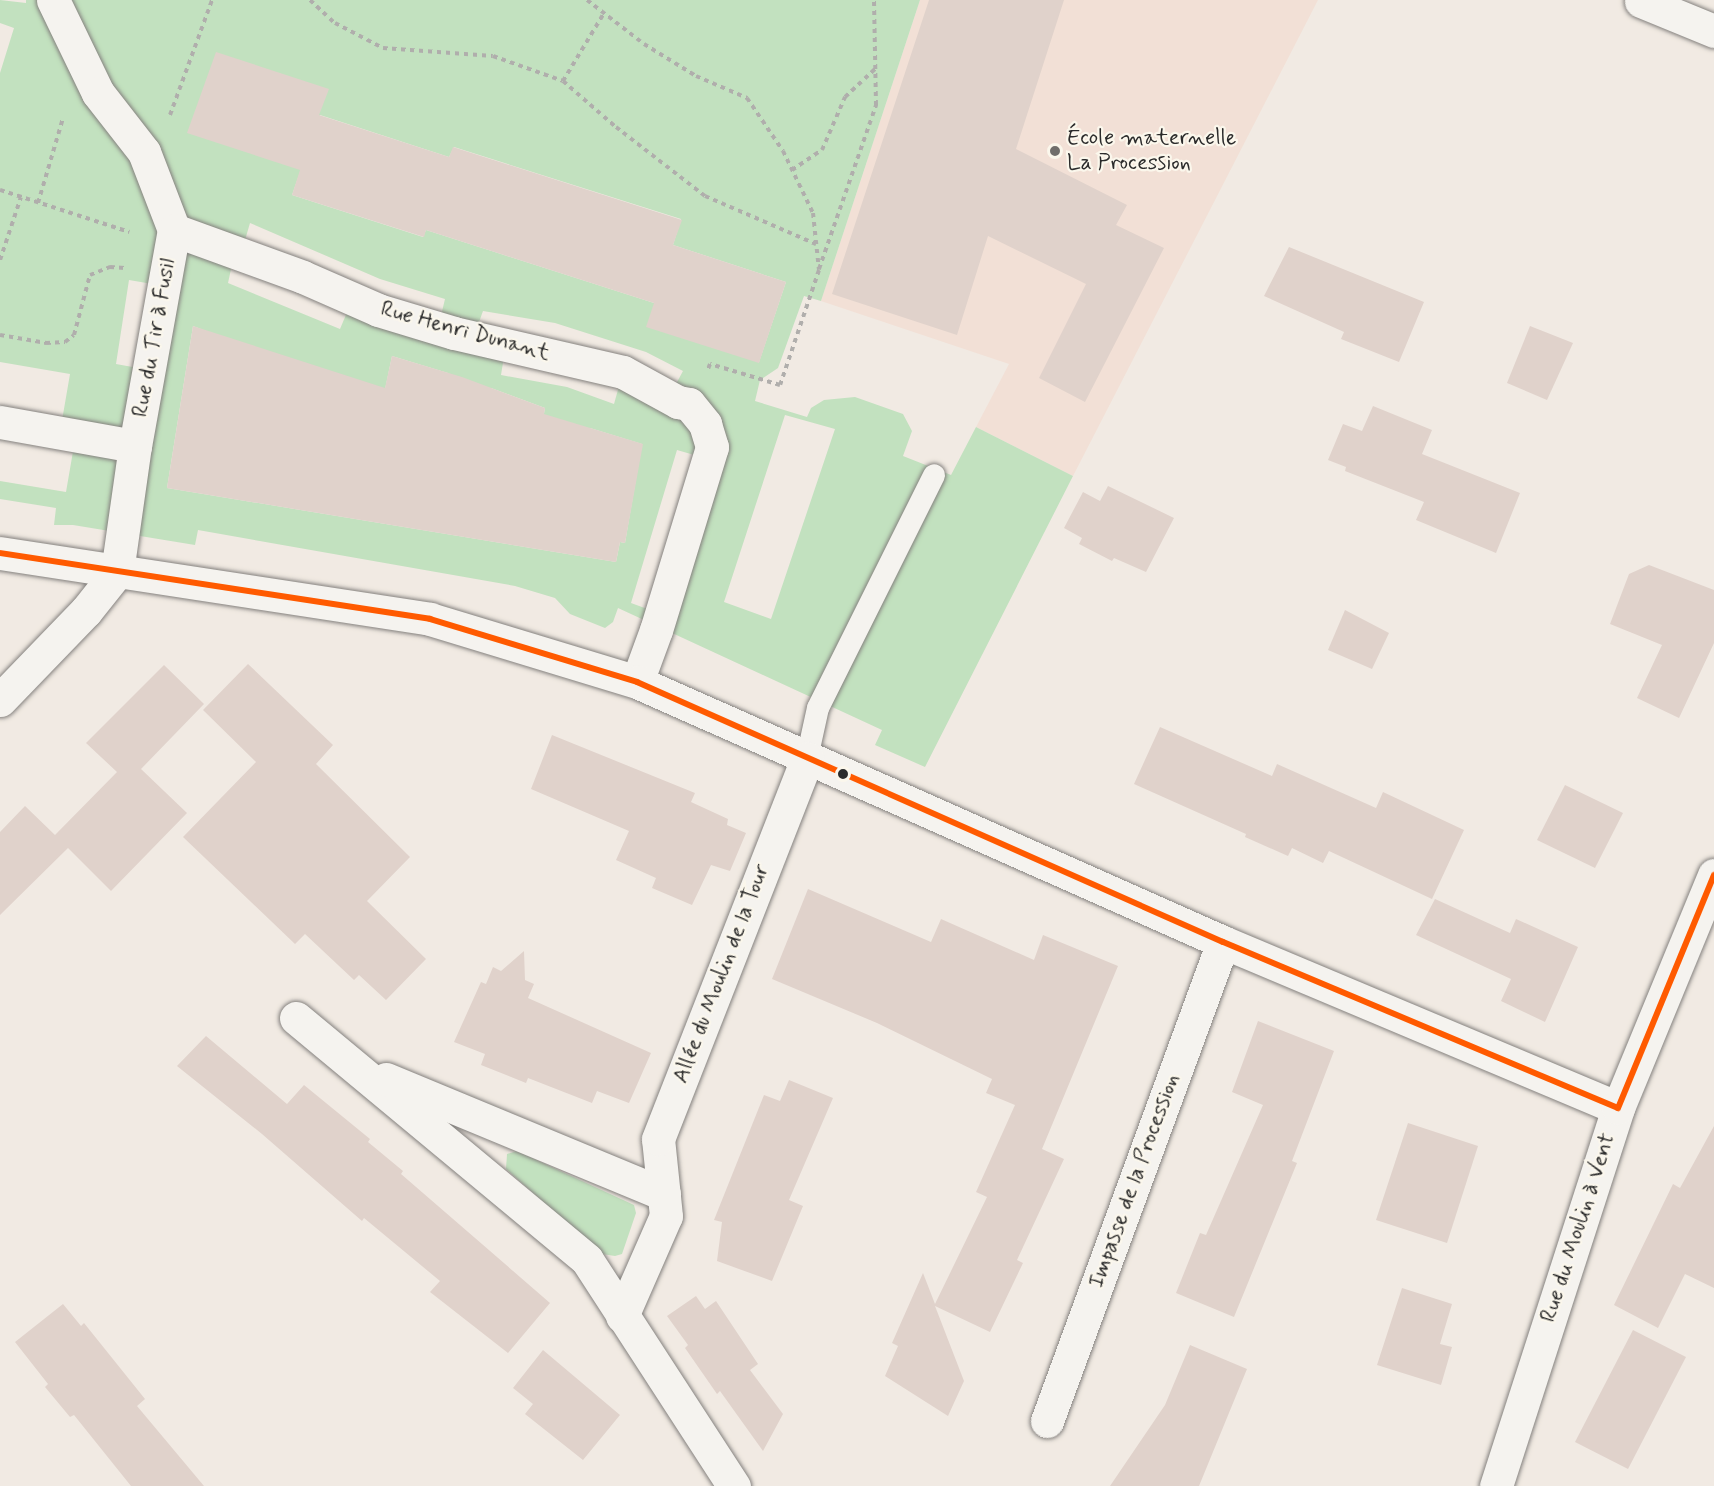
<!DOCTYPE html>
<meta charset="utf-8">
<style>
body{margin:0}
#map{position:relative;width:1714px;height:1486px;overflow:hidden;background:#f1eae3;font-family:Mynerve,sans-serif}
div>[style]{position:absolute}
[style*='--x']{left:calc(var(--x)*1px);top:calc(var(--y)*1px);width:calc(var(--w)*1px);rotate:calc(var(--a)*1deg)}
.built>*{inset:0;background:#f2e0d6}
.green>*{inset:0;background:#c2e1bf}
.building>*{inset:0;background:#e0d2cb}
.path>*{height:4px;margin-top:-2px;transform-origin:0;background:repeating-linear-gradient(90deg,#b0aeac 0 4.5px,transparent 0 9px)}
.roads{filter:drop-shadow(0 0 2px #84817e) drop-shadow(0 0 2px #84817e)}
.lane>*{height:22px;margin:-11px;padding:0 11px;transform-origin:11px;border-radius:11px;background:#f5f3ef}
.street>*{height:33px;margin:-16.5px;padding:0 16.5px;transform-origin:16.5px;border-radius:16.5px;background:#f5f3ef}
.bus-1>*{height:6px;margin:-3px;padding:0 3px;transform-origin:3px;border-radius:3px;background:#ff5a00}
.dots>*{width:16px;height:16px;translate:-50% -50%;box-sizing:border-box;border:3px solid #fbf7ec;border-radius:50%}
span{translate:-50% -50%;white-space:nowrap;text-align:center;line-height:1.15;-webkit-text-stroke:4.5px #fbf7ec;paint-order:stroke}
.poi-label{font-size:22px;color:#2b2b2b}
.left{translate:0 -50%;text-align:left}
.street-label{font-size:22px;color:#2b2b2b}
</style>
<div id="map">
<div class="built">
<i style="clip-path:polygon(920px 0,1318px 0,1073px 476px,976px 427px,1009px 364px,821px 301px)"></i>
</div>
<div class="green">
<i style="clip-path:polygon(evenodd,0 0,26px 3px,26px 0,920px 0,821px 301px,804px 296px,778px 368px,760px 380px,755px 401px,807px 417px,811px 408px,824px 400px,855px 397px,903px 414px,912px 431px,903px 456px,951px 475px,976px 427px,1073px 476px,925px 767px,875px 745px,882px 730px,618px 608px,613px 622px,605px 628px,570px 614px,555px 598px,515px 586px,198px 530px,195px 545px,73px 525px,54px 525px,56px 508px,0 499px,0 481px,66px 492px,76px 434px,60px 432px,70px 374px,0 362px,0 73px,14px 28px,0 23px,0 0,320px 115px,449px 157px,454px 147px,681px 219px,673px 245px,786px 282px,759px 362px,654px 303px,426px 230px,423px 237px,292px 195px,320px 115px,0 0,250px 223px,380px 279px,445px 299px,438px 328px,353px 298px,340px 329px,228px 283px,235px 251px,241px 254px,250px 223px,0 0,129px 280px,164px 286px,149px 370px,116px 364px,129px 280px,0 0,483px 311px,555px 323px,646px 352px,683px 371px,669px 397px,623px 372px,614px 404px,567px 387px,501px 375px,506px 344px,474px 336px,483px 311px,0 0,193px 326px,383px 399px,392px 356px,448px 373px,443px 407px,491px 388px,545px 408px,541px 430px,590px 428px,642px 444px,625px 543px,620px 542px,616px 562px,167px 488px,193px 326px,0 0,785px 415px,835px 429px,771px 619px,724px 602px,785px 415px,0 0,677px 450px,708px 459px,661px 614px,631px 603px,677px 450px)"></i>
<i style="clip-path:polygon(517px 1151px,634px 1205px,636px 1213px,622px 1254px,615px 1256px,602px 1254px,506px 1169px,507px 1154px)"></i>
</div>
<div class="building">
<i style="clip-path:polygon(929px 0,1064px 0,1016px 149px,1127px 205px,1116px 225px,1164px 248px,1085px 402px,1039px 378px,1086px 284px,988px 236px,957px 335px,832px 294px)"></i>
<i style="clip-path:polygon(216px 52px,329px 89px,319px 115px,449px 157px,453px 147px,682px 220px,673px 245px,786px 282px,759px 363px,646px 327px,654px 303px,426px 230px,424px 237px,292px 195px,300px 170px,187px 133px)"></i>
<i style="clip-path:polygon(1289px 247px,1424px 302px,1399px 362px,1341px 339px,1344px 332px,1264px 296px)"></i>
<i style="clip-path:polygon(193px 326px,385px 388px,392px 356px,462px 377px,545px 408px,544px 414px,643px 444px,625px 543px,620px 542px,616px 562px,167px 488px)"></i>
<i style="clip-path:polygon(1530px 326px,1573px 343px,1547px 400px,1507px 383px)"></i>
<i style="clip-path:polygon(1373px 406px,1432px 430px,1422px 454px,1520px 493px,1496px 553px,1416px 520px,1424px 502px,1345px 471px,1346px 467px,1328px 460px,1343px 424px,1362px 431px)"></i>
<i style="clip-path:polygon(1108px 486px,1174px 518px,1146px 572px,1114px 558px,1112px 561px,1079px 544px,1082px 538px,1064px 528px,1083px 492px,1100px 501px)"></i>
<i style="clip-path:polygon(1649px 565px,1714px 590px,1714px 643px,1679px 718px,1637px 698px,1662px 645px,1610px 624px,1629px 574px)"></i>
<i style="clip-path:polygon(1345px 610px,1389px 633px,1372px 669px,1328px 650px)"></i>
<i style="clip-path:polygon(248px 664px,333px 745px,316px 764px,410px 857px,367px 901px,426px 959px,386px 1000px,359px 975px,354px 980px,305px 934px,295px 944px,183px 837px,256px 762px,203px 710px)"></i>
<i style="clip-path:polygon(164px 665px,204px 704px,141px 769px,187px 813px,111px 891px,68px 848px,0 915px,0 832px,25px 806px,55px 835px,117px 772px,86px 743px)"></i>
<i style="clip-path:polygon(1160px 727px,1272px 776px,1277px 764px,1376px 808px,1383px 792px,1464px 830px,1432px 899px,1329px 851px,1323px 863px,1292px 848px,1288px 856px,1245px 837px,1246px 834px,1134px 784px)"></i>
<i style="clip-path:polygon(552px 735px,695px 793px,691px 802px,728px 819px,727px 825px,746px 833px,730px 871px,711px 865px,692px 905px,652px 888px,656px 878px,616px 860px,629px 831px,531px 789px)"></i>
<i style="clip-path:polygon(1565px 785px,1623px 813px,1595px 868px,1537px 840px)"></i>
<i style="clip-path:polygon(808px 889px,931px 942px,941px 919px,1034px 960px,1043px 935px,1118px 966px,1042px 1149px,1064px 1159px,1017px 1260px,1023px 1263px,990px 1332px,935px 1306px,964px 1381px,948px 1416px,885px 1376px,898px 1346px,892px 1343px,923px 1273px,935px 1304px,987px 1197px,976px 1192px,1015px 1105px,986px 1093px,992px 1079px,877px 1023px,772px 979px)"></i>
<i style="clip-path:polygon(1435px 899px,1510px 933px,1516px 919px,1578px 947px,1545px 1022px,1501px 1001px,1511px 979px,1416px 935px)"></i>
<i style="clip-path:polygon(524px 951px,525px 980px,534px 984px,528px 998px,651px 1053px,629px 1103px,597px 1091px,592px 1103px,528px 1078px,526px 1083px,481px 1065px,485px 1054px,454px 1042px,481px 982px,486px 984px,493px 967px,501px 971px)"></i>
<i style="clip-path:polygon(1258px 1021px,1334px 1051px,1292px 1161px,1297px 1163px,1234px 1317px,1176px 1293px,1200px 1233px,1206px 1235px,1263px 1105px,1232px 1092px)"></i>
<i style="clip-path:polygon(206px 1036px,287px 1104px,304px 1085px,370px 1139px,368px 1142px,403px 1171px,401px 1174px,550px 1303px,508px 1353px,430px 1292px,440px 1281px,364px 1218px,362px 1221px,262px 1134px,177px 1066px)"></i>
<i style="clip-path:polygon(789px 1080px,833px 1098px,789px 1200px,803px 1206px,772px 1281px,717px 1261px,722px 1222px,714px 1220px,764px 1095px,780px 1101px)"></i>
<i style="clip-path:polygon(1408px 1123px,1478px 1146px,1447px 1243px,1376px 1220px)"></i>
<i style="clip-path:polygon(1714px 1126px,1714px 1288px,1685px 1274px,1658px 1328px,1614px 1305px,1673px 1184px,1680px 1188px)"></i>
<i style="clip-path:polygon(1402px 1288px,1452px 1304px,1440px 1344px,1452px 1347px,1441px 1385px,1377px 1365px)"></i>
<i style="clip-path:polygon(696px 1296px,705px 1309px,716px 1301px,758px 1364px,750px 1370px,783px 1414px,763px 1451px,720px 1391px,717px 1394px,685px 1348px,688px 1345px,667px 1316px)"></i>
<i style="clip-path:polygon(63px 1304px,81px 1326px,84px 1323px,145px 1399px,137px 1406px,204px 1486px,131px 1486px,74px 1415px,70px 1417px,45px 1387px,48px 1384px,15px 1342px)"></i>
<i style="clip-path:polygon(1633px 1330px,1686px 1357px,1628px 1469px,1575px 1442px)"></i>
<i style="clip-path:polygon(1190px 1345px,1247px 1369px,1199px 1486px,1110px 1486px,1165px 1405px)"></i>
<i style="clip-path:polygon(543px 1350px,620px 1415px,583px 1460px,525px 1414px,533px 1404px,513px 1388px)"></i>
</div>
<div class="path">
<i style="--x:310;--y:0;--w:34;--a:43"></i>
<i style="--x:335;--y:23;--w:54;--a:27.5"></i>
<i style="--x:383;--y:48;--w:110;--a:4.2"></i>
<i style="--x:493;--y:56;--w:74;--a:19.7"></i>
<i style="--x:563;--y:81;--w:70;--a:41"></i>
<i style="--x:616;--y:127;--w:113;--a:37.8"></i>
<i style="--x:705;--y:196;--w:121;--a:23.4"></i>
<i style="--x:587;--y:0;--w:72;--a:37.7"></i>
<i style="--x:644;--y:44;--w:61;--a:31.6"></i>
<i style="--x:696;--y:76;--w:56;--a:23.3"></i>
<i style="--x:747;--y:98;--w:64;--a:55.8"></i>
<i style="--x:783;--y:151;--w:69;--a:64.2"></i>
<i style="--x:813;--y:213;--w:57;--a:84"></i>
<i style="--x:819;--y:270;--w:121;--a:108.7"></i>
<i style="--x:780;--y:385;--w:73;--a:-163.3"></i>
<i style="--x:710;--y:364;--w:5;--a:112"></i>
<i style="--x:563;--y:81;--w:79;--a:-58.9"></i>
<i style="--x:170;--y:115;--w:122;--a:-69.9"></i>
<i style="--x:792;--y:170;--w:36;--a:-34"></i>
<i style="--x:822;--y:150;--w:58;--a:-66.5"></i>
<i style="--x:845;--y:97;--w:41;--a:-43"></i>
<i style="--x:0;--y:190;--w:136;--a:18"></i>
<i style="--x:38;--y:203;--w:89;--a:-73.6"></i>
<i style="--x:0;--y:260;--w:66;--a:-71.6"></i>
<i style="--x:819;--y:269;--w:174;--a:-70.8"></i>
<i style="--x:876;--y:105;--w:105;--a:-91.1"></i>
<i style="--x:0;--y:335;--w:47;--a:9.9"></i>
<i style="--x:46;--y:343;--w:19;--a:-3"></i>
<i style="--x:65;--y:342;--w:11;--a:-38"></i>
<i style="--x:74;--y:335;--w:62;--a:-75.1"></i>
<i style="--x:90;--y:275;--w:22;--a:-22"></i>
<i style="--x:110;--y:267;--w:15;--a:4"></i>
</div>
<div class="roads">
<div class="lane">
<i style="--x:807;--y:758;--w:51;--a:-77.6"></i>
<i style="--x:818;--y:708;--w:260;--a:-63.5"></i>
</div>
<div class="street">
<i style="--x:53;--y:0;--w:103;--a:64.2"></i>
<i style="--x:98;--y:93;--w:75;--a:52.1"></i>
<i style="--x:144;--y:152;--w:84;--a:69"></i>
<i style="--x:174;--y:230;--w:137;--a:20"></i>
<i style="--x:303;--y:277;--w:82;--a:23.7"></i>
<i style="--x:378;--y:310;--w:79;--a:16.8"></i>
<i style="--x:454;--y:333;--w:173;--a:13"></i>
<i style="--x:623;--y:372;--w:63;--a:28.6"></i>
<i style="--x:678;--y:402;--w:11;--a:10"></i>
<i style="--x:689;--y:404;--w:26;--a:51"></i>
<i style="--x:705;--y:424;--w:24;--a:73"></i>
<i style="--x:712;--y:447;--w:191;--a:107"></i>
<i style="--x:656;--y:630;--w:55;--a:110.1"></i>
<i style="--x:1641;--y:1;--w:79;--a:22.3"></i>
<i style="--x:0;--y:422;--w:137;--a:10.1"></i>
<i style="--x:0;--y:553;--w:435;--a:8.7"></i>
<i style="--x:430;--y:619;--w:216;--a:16.9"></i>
<i style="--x:637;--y:682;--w:641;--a:23.93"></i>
<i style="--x:1223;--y:942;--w:428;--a:22.8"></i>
<i style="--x:0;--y:700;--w:124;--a:-46"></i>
<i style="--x:86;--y:611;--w:50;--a:-51.5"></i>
<i style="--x:117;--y:572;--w:127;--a:-81.9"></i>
<i style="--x:135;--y:446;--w:219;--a:-79.8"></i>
<i style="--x:296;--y:1018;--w:378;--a:39.7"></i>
<i style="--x:587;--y:1260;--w:270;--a:57"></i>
<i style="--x:386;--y:1079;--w:301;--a:22.5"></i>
<i style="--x:622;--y:1316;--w:109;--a:-66.3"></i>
<i style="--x:666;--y:1216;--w:77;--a:-95.9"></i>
<i style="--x:658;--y:1139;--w:409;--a:-68.6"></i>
<i style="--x:1047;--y:1421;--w:510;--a:-69.83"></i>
<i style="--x:1496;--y:1486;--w:397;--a:-72.1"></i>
<i style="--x:1618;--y:1108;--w:252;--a:-67.6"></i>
</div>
</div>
<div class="bus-1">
<i style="--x:0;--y:553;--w:435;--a:8.7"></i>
<i style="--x:430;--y:619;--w:216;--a:16.9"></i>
<i style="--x:637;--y:682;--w:641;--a:23.93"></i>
<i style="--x:1223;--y:942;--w:428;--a:22.8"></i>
<i style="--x:1618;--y:1108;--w:252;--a:-67.6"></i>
</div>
<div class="dots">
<i style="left:1055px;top:151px;background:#706e6b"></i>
<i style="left:843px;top:774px;background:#2b2b2b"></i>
</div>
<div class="poi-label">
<span class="left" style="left:1067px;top:151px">École maternelle<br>La Procession</span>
</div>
<div class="street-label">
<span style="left:465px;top:332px;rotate:15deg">Rue Henri Dunant</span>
<span style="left:155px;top:338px;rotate:-80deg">Rue du Tir à Fusil</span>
<span style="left:722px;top:974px;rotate:-69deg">Allée du Moulin de la Tour</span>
<span style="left:1135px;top:1181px;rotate:-70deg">Impasse de la Procession</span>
<span style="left:1579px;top:1228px;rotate:-72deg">Rue du Moulin à Vent</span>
</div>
</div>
